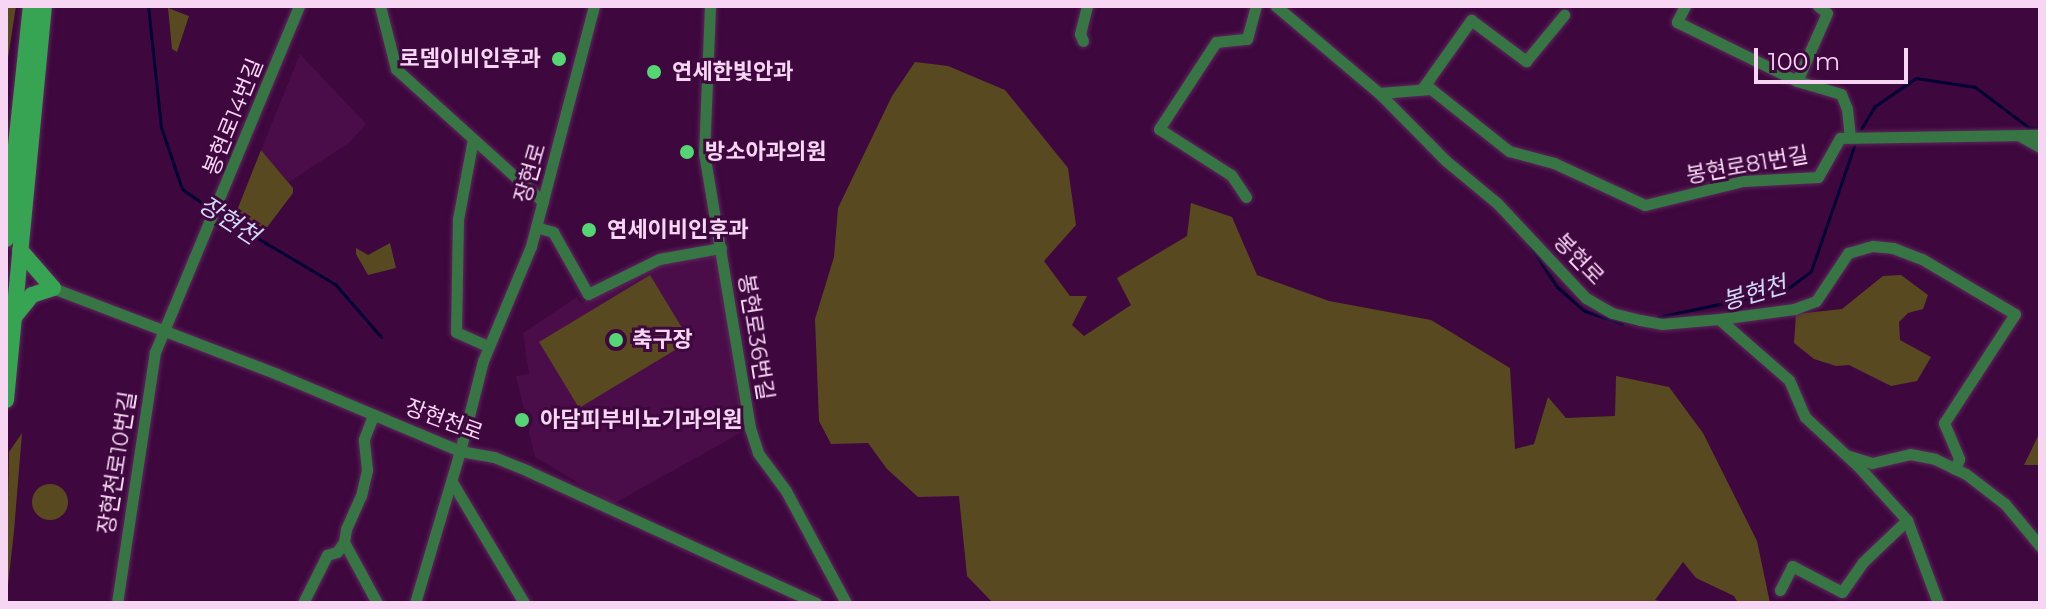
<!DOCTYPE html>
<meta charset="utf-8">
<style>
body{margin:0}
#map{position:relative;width:2046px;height:609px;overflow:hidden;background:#3e073e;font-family:Montserrat,"Noto Sans KR",sans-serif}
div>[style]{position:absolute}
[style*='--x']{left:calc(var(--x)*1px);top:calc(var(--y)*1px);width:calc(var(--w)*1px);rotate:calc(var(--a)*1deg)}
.built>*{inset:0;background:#4b0d49}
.green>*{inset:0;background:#594920}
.round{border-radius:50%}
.stream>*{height:3px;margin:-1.5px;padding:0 1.5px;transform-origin:1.5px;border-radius:1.5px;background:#030034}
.roads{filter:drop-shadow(0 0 2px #5c285b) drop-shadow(0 0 2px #5c285b)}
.street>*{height:11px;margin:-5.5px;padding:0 5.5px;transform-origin:5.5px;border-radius:5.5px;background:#377644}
.secondary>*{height:16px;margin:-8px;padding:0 8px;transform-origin:8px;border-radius:8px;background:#37a453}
.dots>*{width:22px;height:22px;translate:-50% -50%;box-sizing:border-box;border:4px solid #3e073e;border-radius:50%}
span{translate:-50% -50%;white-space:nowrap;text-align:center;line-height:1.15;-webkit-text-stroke:6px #3e073e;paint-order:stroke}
.poi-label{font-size:22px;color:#f7d6f4;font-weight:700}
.right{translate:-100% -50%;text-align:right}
.left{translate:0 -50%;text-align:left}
.street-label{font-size:22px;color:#f7d6f4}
.water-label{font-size:24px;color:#cfd9f5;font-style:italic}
.frame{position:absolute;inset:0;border:8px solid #f7d6f4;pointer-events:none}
.scale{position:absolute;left:1754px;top:48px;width:154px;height:36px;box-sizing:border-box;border:4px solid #f7d6f4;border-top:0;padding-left:10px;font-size:24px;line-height:28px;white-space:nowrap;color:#f7d6f4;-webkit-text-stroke:6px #3e073e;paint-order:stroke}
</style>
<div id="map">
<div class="built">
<i style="clip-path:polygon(300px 54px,366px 124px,350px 142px,289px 182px,261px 150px)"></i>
<i style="clip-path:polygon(707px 252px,718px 258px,744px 431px,613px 504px,535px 457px,516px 376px,529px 374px,523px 333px,577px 297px,581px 303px,661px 261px)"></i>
</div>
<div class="green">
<i style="clip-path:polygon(6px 6px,16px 6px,6px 71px)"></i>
<i style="clip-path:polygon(168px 8px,189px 16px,177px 52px,172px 49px)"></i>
<i style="clip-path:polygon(915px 62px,948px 66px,1005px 90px,1068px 168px,1076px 225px,1044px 261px,1070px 296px,1087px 296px,1072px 325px,1084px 336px,1131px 305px,1117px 278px,1187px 236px,1191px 203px,1232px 217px,1257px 275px,1329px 301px,1431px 320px,1510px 368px,1515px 449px,1534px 444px,1548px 397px,1566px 418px,1615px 416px,1616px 376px,1669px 387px,1703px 433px,1757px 541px,1770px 603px,1738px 603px,1734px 596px,1696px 578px,1683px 562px,1655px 600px,1671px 603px,993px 603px,967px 576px,959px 496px,918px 497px,887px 469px,868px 443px,831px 444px,819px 421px,815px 319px,834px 257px,838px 208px,892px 96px)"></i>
<i style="clip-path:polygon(261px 150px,293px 188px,293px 193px,262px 234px,234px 218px)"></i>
<i style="clip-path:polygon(390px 243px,396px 268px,368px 275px,356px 254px,356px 248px,368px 255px)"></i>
<i style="clip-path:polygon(650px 275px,690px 341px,579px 408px,539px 342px)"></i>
<i style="clip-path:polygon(1901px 275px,1928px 295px,1923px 309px,1908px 313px,1899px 322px,1900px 340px,1931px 357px,1917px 381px,1891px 386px,1849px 365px,1836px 366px,1814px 359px,1794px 343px,1796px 314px,1842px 309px,1883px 276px)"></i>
<i style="clip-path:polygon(2040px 432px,2040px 465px,2024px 465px)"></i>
<i style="clip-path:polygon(22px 433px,14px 531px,6px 603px,9px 452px)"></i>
<i class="round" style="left:32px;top:484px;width:36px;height:36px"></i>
</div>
<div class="stream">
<i style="--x:148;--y:6;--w:122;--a:83.9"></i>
<i style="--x:161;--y:127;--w:65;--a:71.3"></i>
<i style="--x:182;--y:189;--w:35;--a:35"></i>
<i style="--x:1861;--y:129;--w:27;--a:-59"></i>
<i style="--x:1875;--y:106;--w:50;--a:-34.3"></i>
<i style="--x:1916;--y:78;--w:60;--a:8.7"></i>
<i style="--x:1975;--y:87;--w:66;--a:37"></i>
<i style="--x:2028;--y:127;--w:12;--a:5"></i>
<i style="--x:217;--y:214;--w:137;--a:30.7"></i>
<i style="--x:335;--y:284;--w:70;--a:49"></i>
<i style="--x:1528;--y:243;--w:53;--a:56.6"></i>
<i style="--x:1557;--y:287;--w:37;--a:41"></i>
<i style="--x:1585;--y:311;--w:39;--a:19"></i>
<i style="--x:1658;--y:317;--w:131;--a:-11.9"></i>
<i style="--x:1786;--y:290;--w:31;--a:-37"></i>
<i style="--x:1811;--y:271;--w:132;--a:-71"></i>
</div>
<div class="roads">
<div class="street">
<i style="--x:380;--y:6;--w:65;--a:75.7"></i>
<i style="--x:396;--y:69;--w:198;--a:42.1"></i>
<i style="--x:710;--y:6;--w:147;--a:92.3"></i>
<i style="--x:704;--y:153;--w:279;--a:80.5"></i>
<i style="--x:750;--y:428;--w:26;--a:72"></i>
<i style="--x:758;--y:453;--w:47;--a:53.6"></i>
<i style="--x:786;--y:491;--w:127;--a:61.8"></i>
<i style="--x:1276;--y:6;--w:135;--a:40.2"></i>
<i style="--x:1379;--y:93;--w:94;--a:45.4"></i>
<i style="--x:1445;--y:160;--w:67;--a:39.6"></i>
<i style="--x:1497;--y:203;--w:130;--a:46.9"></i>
<i style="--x:1586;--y:298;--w:30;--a:30"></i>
<i style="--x:1612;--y:313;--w:29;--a:14"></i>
<i style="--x:1640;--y:320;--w:22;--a:10"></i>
<i style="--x:1662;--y:324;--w:57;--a:-5"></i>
<i style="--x:1719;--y:319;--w:93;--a:41.1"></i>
<i style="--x:1789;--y:380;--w:40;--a:66.6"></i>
<i style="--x:1805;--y:417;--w:72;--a:42.8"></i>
<i style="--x:1858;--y:466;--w:73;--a:47.8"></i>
<i style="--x:1907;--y:520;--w:89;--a:69.5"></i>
<i style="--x:1685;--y:6;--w:18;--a:117"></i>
<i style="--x:1677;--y:22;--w:134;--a:26.2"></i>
<i style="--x:1818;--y:6;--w:11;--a:38"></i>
<i style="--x:1827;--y:13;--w:74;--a:113.8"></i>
<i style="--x:1797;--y:81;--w:46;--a:16.5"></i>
<i style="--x:1841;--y:94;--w:16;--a:68"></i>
<i style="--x:1847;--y:109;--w:28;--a:84"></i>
<i style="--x:1083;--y:41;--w:8;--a:-113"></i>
<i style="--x:1080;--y:34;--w:29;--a:-76"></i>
<i style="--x:1422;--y:89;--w:85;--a:-54.6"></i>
<i style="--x:1471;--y:20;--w:69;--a:36.7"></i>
<i style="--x:1526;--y:61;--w:60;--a:-50.4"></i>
<i style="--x:1379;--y:93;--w:52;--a:-4.4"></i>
<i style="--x:1431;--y:89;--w:100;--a:38.5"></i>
<i style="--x:1509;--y:151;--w:47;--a:14.9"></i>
<i style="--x:1554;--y:163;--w:100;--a:24.8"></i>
<i style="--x:1645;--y:205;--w:101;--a:-13.8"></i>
<i style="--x:1743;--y:181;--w:75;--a:-3.1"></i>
<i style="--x:1818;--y:177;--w:45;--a:-60.6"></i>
<i style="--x:1840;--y:138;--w:200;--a:-0.9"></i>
<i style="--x:2020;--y:136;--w:23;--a:29"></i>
<i style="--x:473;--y:139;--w:81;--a:100.6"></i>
<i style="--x:458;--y:219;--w:113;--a:91"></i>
<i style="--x:456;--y:332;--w:35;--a:24"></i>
<i style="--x:1246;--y:197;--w:27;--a:-124"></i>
<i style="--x:1231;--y:175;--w:85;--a:-147.4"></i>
<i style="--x:1159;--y:129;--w:104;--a:-56.8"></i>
<i style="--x:1216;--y:42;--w:31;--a:-6"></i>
<i style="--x:1247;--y:39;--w:34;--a:-75"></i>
<i style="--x:536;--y:227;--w:18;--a:16"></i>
<i style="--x:553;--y:232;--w:71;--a:60.6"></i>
<i style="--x:588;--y:294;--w:79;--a:-26.2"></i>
<i style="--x:659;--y:259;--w:63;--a:-10.1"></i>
<i style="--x:53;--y:288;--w:240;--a:21"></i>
<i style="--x:277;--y:374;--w:199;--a:22.8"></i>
<i style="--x:460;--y:451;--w:35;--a:10"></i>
<i style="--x:494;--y:457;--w:37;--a:22"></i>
<i style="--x:528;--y:471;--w:317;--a:24.6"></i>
<i style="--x:1719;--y:319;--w:76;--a:-7.6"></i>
<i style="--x:1794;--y:309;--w:23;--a:-20"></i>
<i style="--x:1816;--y:301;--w:58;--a:-56.3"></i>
<i style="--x:1848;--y:253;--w:26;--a:-16"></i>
<i style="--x:1873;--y:246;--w:20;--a:6"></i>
<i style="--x:1893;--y:248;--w:31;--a:21"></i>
<i style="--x:1922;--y:259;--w:108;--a:30.6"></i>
<i style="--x:2015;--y:314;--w:130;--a:123.1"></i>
<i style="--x:1944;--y:423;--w:39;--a:67"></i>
<i style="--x:1959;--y:459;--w:11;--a:112"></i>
<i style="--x:1849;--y:456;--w:24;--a:17"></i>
<i style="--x:1872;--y:463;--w:39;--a:-13"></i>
<i style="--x:1910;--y:454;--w:25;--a:11"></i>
<i style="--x:1935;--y:459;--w:34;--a:26"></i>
<i style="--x:1966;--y:474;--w:49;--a:37.6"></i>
<i style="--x:2005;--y:504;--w:55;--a:50.2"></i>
<i style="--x:452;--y:482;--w:141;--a:59.2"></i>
<i style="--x:344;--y:542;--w:69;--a:61.6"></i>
<i style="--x:1780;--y:590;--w:27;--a:-63"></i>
<i style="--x:1792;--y:566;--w:56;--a:27.5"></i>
<i style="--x:1842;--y:592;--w:35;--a:-55"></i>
<i style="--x:1862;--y:563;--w:62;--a:-43.7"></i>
<i style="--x:117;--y:603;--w:254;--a:-81.4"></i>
<i style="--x:155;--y:352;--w:375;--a:-67.4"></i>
<i style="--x:303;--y:603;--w:54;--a:-63.4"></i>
<i style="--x:327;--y:555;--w:10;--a:-17"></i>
<i style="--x:337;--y:552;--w:12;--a:-55"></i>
<i style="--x:344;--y:542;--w:13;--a:-81"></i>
<i style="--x:346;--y:529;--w:36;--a:-66"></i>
<i style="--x:361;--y:496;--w:27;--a:-77"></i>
<i style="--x:367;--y:470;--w:31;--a:-96"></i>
<i style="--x:364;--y:439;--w:26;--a:-69"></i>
<i style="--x:415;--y:603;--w:159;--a:-73.5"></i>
<i style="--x:460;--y:451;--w:93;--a:-75.7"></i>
<i style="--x:483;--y:361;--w:125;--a:-67.3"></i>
<i style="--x:531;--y:246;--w:248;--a:-75.3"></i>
</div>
<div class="secondary">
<i style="--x:6;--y:239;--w:234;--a:-83.9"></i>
<i style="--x:15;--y:316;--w:27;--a:-51"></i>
<i style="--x:32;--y:295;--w:22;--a:-18"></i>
<i style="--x:53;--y:288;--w:50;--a:-131"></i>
<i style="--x:6;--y:400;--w:396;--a:-84.5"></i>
</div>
</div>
<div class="dots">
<i style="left:559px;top:59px;background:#53d673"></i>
<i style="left:654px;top:72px;background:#53d673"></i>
<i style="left:687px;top:152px;background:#53d673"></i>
<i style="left:589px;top:230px;background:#53d673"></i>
<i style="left:616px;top:340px;background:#53d673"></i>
<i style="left:522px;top:420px;background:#53d673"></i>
</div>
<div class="poi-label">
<span class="right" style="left:541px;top:59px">로뎀이비인후과</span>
<span class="left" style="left:672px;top:72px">연세한빛안과</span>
<span class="left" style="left:705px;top:152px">방소아과의원</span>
<span class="left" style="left:607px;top:230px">연세이비인후과</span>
<span class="left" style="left:632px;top:340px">축구장</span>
<span class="left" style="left:540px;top:420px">아담피부비뇨기과의원</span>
</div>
<div class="street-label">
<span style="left:233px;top:117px;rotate:-68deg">봉현로14번길</span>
<span style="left:1747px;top:165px;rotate:-10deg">봉현로81번길</span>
<span style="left:530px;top:173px;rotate:-74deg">장현로</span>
<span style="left:1579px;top:259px;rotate:46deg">봉현로</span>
<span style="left:756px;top:337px;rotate:81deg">봉현로36번길</span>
<span style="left:444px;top:420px;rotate:20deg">장현천로</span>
<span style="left:117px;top:463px;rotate:-81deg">장현천로10번길</span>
</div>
<div class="water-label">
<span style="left:229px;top:220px;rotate:33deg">장현천</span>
<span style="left:1754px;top:293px;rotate:-16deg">봉현천</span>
</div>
<div class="frame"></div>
<div class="scale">100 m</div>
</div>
